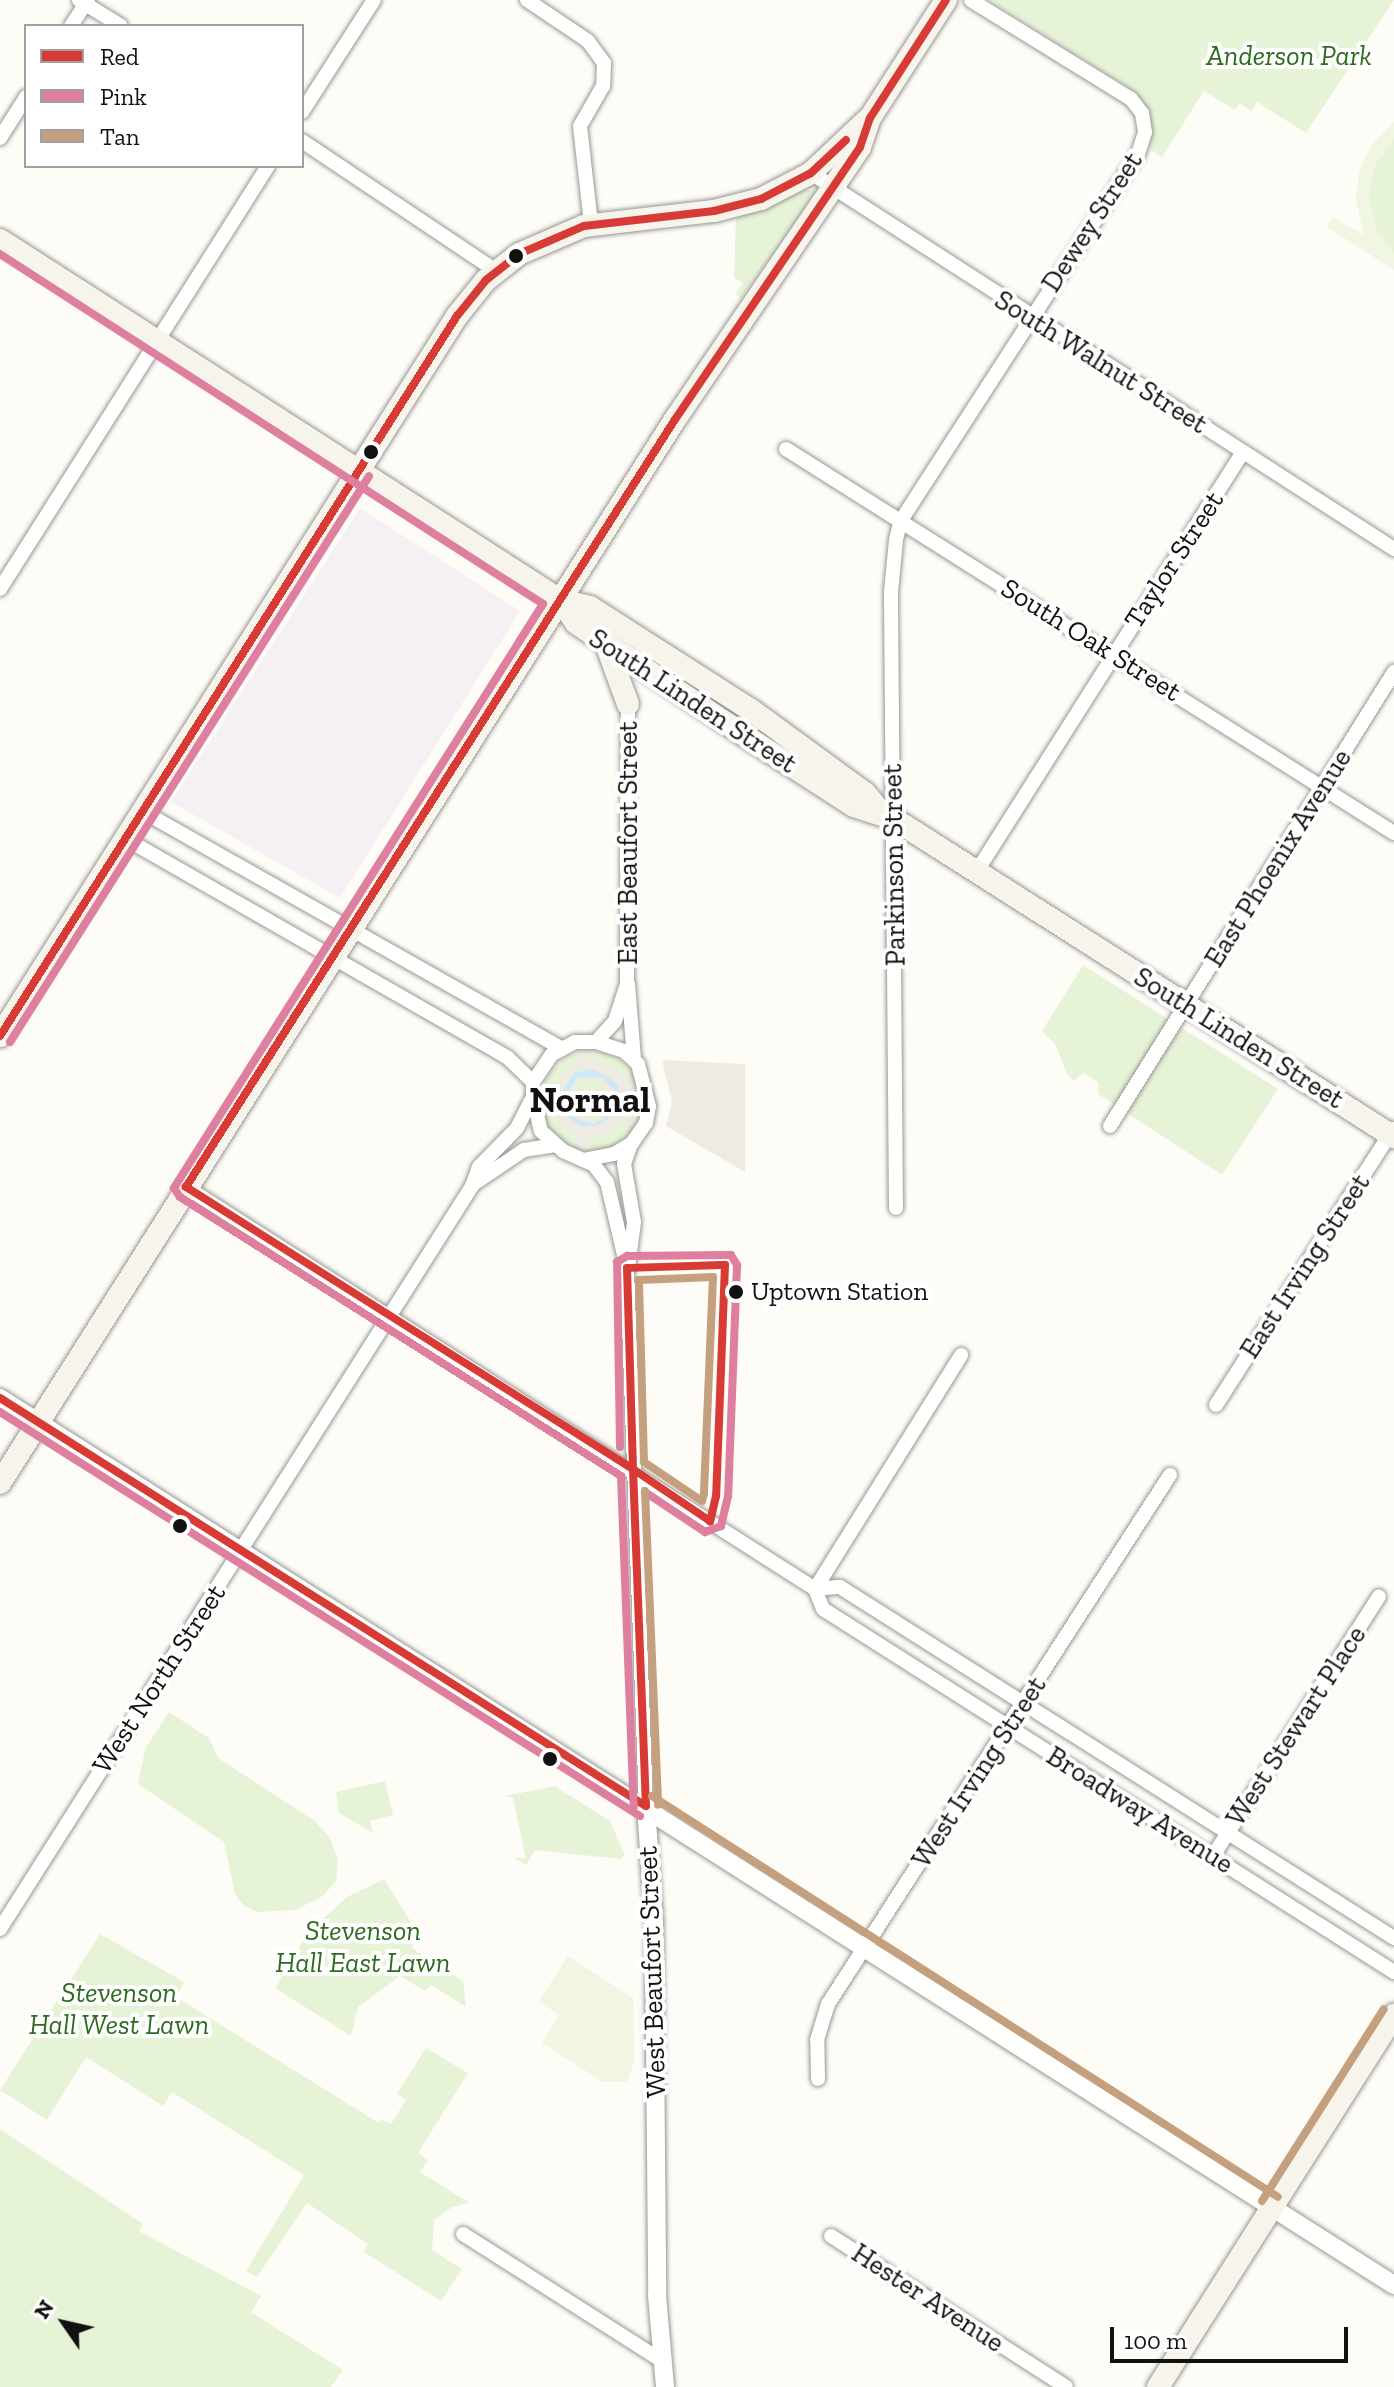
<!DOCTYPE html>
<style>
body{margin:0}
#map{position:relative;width:1394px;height:2387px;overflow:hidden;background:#fdfcf7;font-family:"Zilla Slab",serif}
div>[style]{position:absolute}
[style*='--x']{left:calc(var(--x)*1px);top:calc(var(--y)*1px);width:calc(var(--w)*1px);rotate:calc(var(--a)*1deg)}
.industrial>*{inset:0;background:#f5f0f3}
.green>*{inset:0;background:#e7f3d7}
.round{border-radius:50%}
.pitch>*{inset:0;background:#f0f6e1}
.plaza>*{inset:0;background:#edebe2}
.water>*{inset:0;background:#cde8f7}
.roads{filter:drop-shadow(0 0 2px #979795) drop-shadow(0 0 2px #979795)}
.minor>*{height:14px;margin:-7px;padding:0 7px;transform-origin:7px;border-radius:7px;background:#fffffe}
.tertiary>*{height:18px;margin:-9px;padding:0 9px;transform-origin:9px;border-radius:9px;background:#fffffe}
.secondary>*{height:22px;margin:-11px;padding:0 11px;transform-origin:11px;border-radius:11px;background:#f6f4eb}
.bus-1>*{height:8px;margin:-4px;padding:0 4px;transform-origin:4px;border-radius:4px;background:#d83b35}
.bus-2>*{height:8px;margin:-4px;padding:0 4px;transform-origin:4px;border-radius:4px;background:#de7f9f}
.bus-3>*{height:8px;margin:-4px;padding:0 4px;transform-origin:4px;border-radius:4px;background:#c5a07f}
.dots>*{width:22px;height:22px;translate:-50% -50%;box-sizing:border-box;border:4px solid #fff;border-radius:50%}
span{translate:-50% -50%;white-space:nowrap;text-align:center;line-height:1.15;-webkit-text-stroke:8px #fff;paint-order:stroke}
.bus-label{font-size:26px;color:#111}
.left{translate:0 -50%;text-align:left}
.park-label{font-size:28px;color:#2f6b1f;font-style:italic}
.street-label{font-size:28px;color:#111}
.district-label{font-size:36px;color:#111;font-weight:700}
.legend{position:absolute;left:24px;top:24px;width:280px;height:144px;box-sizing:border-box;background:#fff;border:2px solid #a0a0a0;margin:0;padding:10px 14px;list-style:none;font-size:24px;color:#111}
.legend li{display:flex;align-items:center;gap:16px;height:40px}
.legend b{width:40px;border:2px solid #a0a0a0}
.north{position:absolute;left:24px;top:2283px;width:80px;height:80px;-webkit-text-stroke:6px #fff;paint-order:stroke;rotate:304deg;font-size:22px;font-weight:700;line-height:32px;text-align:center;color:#111}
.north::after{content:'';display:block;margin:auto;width:28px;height:36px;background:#111;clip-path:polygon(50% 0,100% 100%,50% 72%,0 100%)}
.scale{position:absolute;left:1110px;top:2327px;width:238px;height:36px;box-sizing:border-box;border:4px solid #111;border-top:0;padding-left:10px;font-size:24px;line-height:28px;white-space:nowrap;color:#111;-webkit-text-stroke:6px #fff;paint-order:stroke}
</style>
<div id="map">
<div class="industrial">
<i style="clip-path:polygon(360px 508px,520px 611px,340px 898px,171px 802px)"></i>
</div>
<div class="green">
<i style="clip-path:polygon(989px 0,1394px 0,1306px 133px,1257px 102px,1251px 111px,1240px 103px,1235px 110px,1204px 91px,1162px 157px,1150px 150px,1151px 114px,1134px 91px)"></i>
<i style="clip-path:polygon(1394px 138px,1394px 254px,1377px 231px,1368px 198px,1374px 166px)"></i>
<i style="clip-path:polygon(802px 190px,819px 191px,741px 298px,736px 294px,743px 283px,734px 278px,736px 218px)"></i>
<i style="clip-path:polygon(1083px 965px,1278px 1089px,1222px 1175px,1098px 1094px,1098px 1082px,1083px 1073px,1074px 1081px,1066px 1072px,1056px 1045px,1042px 1031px)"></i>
<i class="round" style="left:541px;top:1051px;width:100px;height:100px"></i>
<i style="clip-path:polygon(169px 1712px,209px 1738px,218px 1758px,315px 1821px,330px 1838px,338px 1860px,336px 1881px,323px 1896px,295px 1910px,257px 1912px,243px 1905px,235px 1894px,224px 1842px,138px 1784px,145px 1749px)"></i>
<i style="clip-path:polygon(385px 1781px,393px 1815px,370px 1821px,373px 1833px,339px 1813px,336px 1792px)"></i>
<i style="clip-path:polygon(555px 1786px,610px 1821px,625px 1855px,620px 1859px,535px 1850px,526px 1865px,514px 1858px,526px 1858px,513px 1798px,505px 1796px)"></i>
<i style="clip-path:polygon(384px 1879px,414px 1927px,412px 1948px,463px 1981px,466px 2007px,431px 1985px,425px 1991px,400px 1976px,358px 2007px,351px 2036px,275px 1988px,306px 1935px,347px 1897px)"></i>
<i style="clip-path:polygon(100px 1934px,184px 1982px,176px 1997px,379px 2123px,381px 2119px,391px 2124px,406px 2100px,397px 2094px,426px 2048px,468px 2073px,418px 2153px,428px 2160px,420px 2172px,470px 2203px,452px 2207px,434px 2220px,432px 2250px,462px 2269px,441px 2301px,364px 2252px,368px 2244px,307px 2203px,257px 2277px,246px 2271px,304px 2175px,172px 2092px,163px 2106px,86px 2057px,47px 2120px,0 2090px)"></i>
<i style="clip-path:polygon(0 2129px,143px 2224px,139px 2231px,261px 2296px,251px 2312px,343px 2370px,331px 2387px,0 2387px)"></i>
</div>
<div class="pitch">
<i style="clip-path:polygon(1394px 122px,1394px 138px,1374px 166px,1368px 198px,1377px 231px,1394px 254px,1394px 270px,1327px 227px,1333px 217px,1364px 235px,1356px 200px,1359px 173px,1371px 145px)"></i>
<i style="clip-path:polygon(568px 1956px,633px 1998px,634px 2062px,627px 2082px,603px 2082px,542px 2043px,559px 2015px,539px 2001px)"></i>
</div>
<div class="plaza">
<i style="clip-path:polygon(evenodd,587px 1050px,589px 1059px,611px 1065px,626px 1078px,635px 1074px,641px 1093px,635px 1126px,622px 1119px,608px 1133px,588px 1138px,587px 1151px,574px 1148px,578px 1136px,559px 1122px,552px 1105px,540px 1101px,541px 1093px,552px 1094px,561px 1072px,577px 1061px,576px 1053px,587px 1050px,593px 1069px,620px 1089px,615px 1106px,614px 1090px,602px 1077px,587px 1074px,572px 1082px,565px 1104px,575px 1119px,593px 1124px,613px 1113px,600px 1125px,582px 1127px,565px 1115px,562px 1091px,574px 1073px,593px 1069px,587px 1050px,582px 1081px,600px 1082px,610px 1093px,610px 1107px,601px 1118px,587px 1121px,571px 1109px,572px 1090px,582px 1081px)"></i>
<i style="clip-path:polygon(662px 1060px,745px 1064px,745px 1172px,666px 1126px,672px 1101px)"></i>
</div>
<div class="water">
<i style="clip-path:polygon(593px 1069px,617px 1083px,622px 1103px,615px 1106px,614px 1090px,602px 1077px,577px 1078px,565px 1096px,570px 1116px,593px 1124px,614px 1113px,600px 1125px,582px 1127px,565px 1115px,562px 1091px,574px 1073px)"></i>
</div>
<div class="roads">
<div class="minor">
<i style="--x:79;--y:0;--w:49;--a:31.8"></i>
<i style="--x:527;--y:0;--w:73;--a:33.9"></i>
<i style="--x:588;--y:41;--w:27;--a:54"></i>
<i style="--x:604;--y:63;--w:23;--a:92"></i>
<i style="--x:603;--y:86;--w:46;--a:119.9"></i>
<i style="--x:580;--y:126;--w:99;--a:83.6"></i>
<i style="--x:71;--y:26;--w:31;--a:-57"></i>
<i style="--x:302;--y:112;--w:133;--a:-57.3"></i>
<i style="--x:0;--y:138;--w:49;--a:-57.6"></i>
<i style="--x:302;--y:141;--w:234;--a:33.8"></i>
<i style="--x:811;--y:173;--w:694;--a:32.82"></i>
<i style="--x:786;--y:449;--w:719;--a:32.28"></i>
<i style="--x:0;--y:589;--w:501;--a:-57.64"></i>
<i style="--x:142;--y:811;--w:483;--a:29.5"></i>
<i style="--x:126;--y:839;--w:440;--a:29.8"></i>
<i style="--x:508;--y:1058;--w:35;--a:44"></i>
<i style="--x:977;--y:871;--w:496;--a:-57.6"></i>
<i style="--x:628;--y:984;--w:75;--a:85.4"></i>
<i style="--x:596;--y:1042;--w:28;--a:-48"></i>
<i style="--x:615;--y:1021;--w:40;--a:-72"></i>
<i style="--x:627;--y:983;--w:279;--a:-89.8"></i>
<i style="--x:1110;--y:1126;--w:536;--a:-57.97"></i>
<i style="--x:583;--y:1160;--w:32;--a:-11"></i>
<i style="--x:614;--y:1154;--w:21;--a:-31"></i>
<i style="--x:632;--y:1143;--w:24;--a:-55"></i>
<i style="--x:646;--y:1123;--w:17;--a:-80"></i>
<i style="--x:649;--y:1106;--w:43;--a:-104.7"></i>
<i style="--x:638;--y:1064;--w:19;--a:-137"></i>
<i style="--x:624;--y:1051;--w:29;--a:-162"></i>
<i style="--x:596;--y:1042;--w:21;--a:180"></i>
<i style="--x:575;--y:1042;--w:26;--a:152"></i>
<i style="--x:552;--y:1054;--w:34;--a:124"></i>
<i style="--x:533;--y:1082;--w:15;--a:90"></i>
<i style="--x:533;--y:1097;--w:35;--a:77"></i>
<i style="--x:541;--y:1131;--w:30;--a:42"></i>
<i style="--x:563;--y:1151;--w:34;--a:24"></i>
<i style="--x:594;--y:1165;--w:21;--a:53"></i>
<i style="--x:607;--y:1182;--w:88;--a:76.9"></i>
<i style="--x:627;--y:1268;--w:538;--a:87.98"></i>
<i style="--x:475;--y:1183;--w:59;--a:-34"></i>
<i style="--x:524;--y:1150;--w:32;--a:-9"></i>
<i style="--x:186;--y:1187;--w:746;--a:32.58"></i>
<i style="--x:815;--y:1589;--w:22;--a:68"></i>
<i style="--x:823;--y:1609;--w:677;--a:32.45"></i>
<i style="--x:896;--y:1208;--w:616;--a:-90.47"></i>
<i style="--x:891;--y:592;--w:52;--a:-84.5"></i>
<i style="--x:896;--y:540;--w:18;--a:-77"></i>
<i style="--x:900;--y:522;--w:438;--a:-57.1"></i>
<i style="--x:1138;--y:154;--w:23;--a:-72"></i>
<i style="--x:1145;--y:132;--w:19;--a:-99"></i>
<i style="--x:1142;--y:113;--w:18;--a:-128"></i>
<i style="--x:1131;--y:99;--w:188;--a:-148.3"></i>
<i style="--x:628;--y:1268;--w:46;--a:-82.6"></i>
<i style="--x:634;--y:1222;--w:59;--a:-99.8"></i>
<i style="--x:624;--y:1164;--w:21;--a:-71"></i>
<i style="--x:1216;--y:1405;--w:328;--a:-57.3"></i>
<i style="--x:815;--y:1589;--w:25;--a:-5"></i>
<i style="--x:840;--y:1587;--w:656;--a:32.36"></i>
<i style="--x:815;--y:1589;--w:276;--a:-58"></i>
<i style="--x:1213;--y:1856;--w:308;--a:-57.4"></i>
<i style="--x:0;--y:1929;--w:880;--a:-57.57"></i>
<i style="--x:472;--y:1186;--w:20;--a:-70"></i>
<i style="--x:479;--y:1167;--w:54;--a:-45.7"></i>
<i style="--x:517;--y:1128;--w:30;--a:-63"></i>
<i style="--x:818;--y:2079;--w:39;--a:-91"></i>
<i style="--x:817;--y:2040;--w:38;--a:-73"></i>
<i style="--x:828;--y:2004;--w:630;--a:-57.12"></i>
<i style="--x:463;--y:2234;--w:236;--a:32.5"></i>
<i style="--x:831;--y:2236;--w:279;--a:32.7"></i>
</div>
<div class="tertiary">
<i style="--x:0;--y:1398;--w:1652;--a:32.47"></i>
<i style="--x:646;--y:1806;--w:116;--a:86.1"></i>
<i style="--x:654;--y:1922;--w:373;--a:89.5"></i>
<i style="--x:657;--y:2295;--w:92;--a:85"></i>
</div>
<div class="secondary">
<i style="--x:0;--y:240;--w:666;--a:32.74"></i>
<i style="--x:560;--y:600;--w:31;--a:13"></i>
<i style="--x:590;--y:607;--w:191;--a:32.6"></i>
<i style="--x:751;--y:710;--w:141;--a:36.1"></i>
<i style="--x:865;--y:793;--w:23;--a:50"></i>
<i style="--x:560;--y:600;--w:28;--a:55"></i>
<i style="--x:576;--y:623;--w:213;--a:33.7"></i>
<i style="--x:753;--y:741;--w:120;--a:32.8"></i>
<i style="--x:854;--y:806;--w:42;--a:18"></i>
<i style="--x:894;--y:819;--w:593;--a:32.46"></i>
<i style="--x:606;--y:644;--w:64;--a:69.9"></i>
<i style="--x:0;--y:1036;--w:853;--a:-57.6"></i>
<i style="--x:457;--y:316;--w:46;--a:-51.1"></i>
<i style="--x:486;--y:280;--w:42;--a:-38.2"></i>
<i style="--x:519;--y:254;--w:71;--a:-23.3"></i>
<i style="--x:584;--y:226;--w:131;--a:-6.6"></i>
<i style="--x:714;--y:211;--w:49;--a:-14.3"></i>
<i style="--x:761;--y:199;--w:56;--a:-27.5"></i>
<i style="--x:811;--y:173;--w:76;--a:-43.4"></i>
<i style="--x:0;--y:1483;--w:1258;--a:-57.6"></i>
<i style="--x:674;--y:421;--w:331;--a:-55.8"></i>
<i style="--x:860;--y:147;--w:31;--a:-71"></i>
<i style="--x:870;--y:118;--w:140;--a:-57.2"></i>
<i style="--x:1158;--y:2387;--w:441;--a:-57.6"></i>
</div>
</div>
<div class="bus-1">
<i style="--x:0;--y:1036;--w:853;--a:-57.6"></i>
<i style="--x:457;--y:316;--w:46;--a:-51.1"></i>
<i style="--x:486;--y:280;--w:42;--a:-38.2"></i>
<i style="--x:519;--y:254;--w:71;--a:-23.3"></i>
<i style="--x:584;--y:226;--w:131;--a:-6.6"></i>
<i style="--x:714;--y:211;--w:49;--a:-14.3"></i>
<i style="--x:761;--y:199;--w:56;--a:-27.5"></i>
<i style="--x:811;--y:173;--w:48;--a:-43.3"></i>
<i style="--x:725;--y:1265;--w:231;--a:92.2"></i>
<i style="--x:716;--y:1496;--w:26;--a:103"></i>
<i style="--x:710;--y:1521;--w:93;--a:-146"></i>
<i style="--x:633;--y:1469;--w:201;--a:-91.7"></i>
<i style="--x:627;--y:1268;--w:98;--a:-1.8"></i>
<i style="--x:0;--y:1398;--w:764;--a:32.28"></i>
<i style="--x:633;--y:1469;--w:337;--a:87.8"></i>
<i style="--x:633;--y:1469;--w:529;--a:-147.75"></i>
<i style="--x:186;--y:1187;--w:908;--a:-57.5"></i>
<i style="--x:674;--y:421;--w:331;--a:-55.8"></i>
<i style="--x:860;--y:147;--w:31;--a:-71"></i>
<i style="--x:870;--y:118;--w:140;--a:-57.2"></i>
</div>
<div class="bus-2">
<i style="--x:0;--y:254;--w:646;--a:32.8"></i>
<i style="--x:543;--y:604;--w:691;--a:122.29"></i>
<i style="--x:174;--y:1188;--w:11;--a:56"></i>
<i style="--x:180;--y:1197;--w:522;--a:32.32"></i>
<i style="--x:621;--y:1476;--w:331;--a:87.8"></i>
<i style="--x:10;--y:1042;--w:670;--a:-57.61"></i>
<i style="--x:0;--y:1412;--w:757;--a:32.26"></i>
<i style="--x:620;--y:1447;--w:185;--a:-90.9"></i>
<i style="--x:617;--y:1262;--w:12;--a:-31"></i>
<i style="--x:627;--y:1256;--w:104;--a:-0.6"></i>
<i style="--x:731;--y:1255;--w:12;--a:59"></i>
<i style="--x:737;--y:1265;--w:231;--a:92.2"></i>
<i style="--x:728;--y:1496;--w:31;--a:103"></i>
<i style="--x:721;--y:1526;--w:17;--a:159"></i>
<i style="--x:705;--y:1532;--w:72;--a:-146.3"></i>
</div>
<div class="bus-3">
<i style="--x:713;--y:1277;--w:217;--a:92.4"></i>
<i style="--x:704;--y:1494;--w:7;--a:106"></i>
<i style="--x:702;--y:1501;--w:70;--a:-146.1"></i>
<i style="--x:644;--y:1462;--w:182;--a:-91.6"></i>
<i style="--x:639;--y:1280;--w:74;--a:-2.3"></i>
<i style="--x:645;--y:1491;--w:314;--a:87.6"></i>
<i style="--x:652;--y:1796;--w:743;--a:32.64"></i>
<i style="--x:1262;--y:2201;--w:227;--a:-57.6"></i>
</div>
<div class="dots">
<i style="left:516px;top:256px;background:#111"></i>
<i style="left:371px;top:452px;background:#111"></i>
<i style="left:736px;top:1292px;background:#111"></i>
<i style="left:180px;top:1526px;background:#111"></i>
<i style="left:550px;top:1759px;background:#111"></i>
</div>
<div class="bus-label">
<span class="left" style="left:751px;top:1292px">Uptown Station</span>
</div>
<div class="park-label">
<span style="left:1289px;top:56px">Anderson Park</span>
<span style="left:363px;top:1947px">Stevenson<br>Hall East Lawn</span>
<span style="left:119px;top:2009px">Stevenson<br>Hall West Lawn</span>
</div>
<div class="street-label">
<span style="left:1092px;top:222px;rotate:-57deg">Dewey Street</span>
<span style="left:1101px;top:362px;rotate:32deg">South Walnut Street</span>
<span style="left:1174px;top:560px;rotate:-57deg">Taylor Street</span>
<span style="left:1091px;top:640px;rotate:32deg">South Oak Street</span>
<span style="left:693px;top:701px;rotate:33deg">South Linden Street</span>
<span style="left:628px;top:843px;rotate:-90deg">East Beaufort Street</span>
<span style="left:1278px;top:858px;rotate:-58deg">East Phoenix Avenue</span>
<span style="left:894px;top:865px;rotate:-91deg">Parkinson Street</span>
<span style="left:1239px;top:1038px;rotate:32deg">South Linden Street</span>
<span style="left:1305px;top:1266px;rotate:-57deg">East Irving Street</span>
<span style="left:159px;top:1679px;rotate:-57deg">West North Street</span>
<span style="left:1296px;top:1726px;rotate:-57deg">West Stewart Place</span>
<span style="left:979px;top:1772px;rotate:-57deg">West Irving Street</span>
<span style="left:1140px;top:1810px;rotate:32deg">Broadway Avenue</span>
<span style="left:652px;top:1972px;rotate:-92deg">West Beaufort Street</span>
<span style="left:928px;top:2298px;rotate:33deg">Hester Avenue</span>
</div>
<div class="district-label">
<span style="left:590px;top:1100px">Normal</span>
</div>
<ul class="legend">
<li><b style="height:10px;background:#d83b35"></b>Red</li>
<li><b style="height:10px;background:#de7f9f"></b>Pink</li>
<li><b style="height:10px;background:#c5a07f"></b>Tan</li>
</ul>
<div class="north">N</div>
<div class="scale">100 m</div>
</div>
